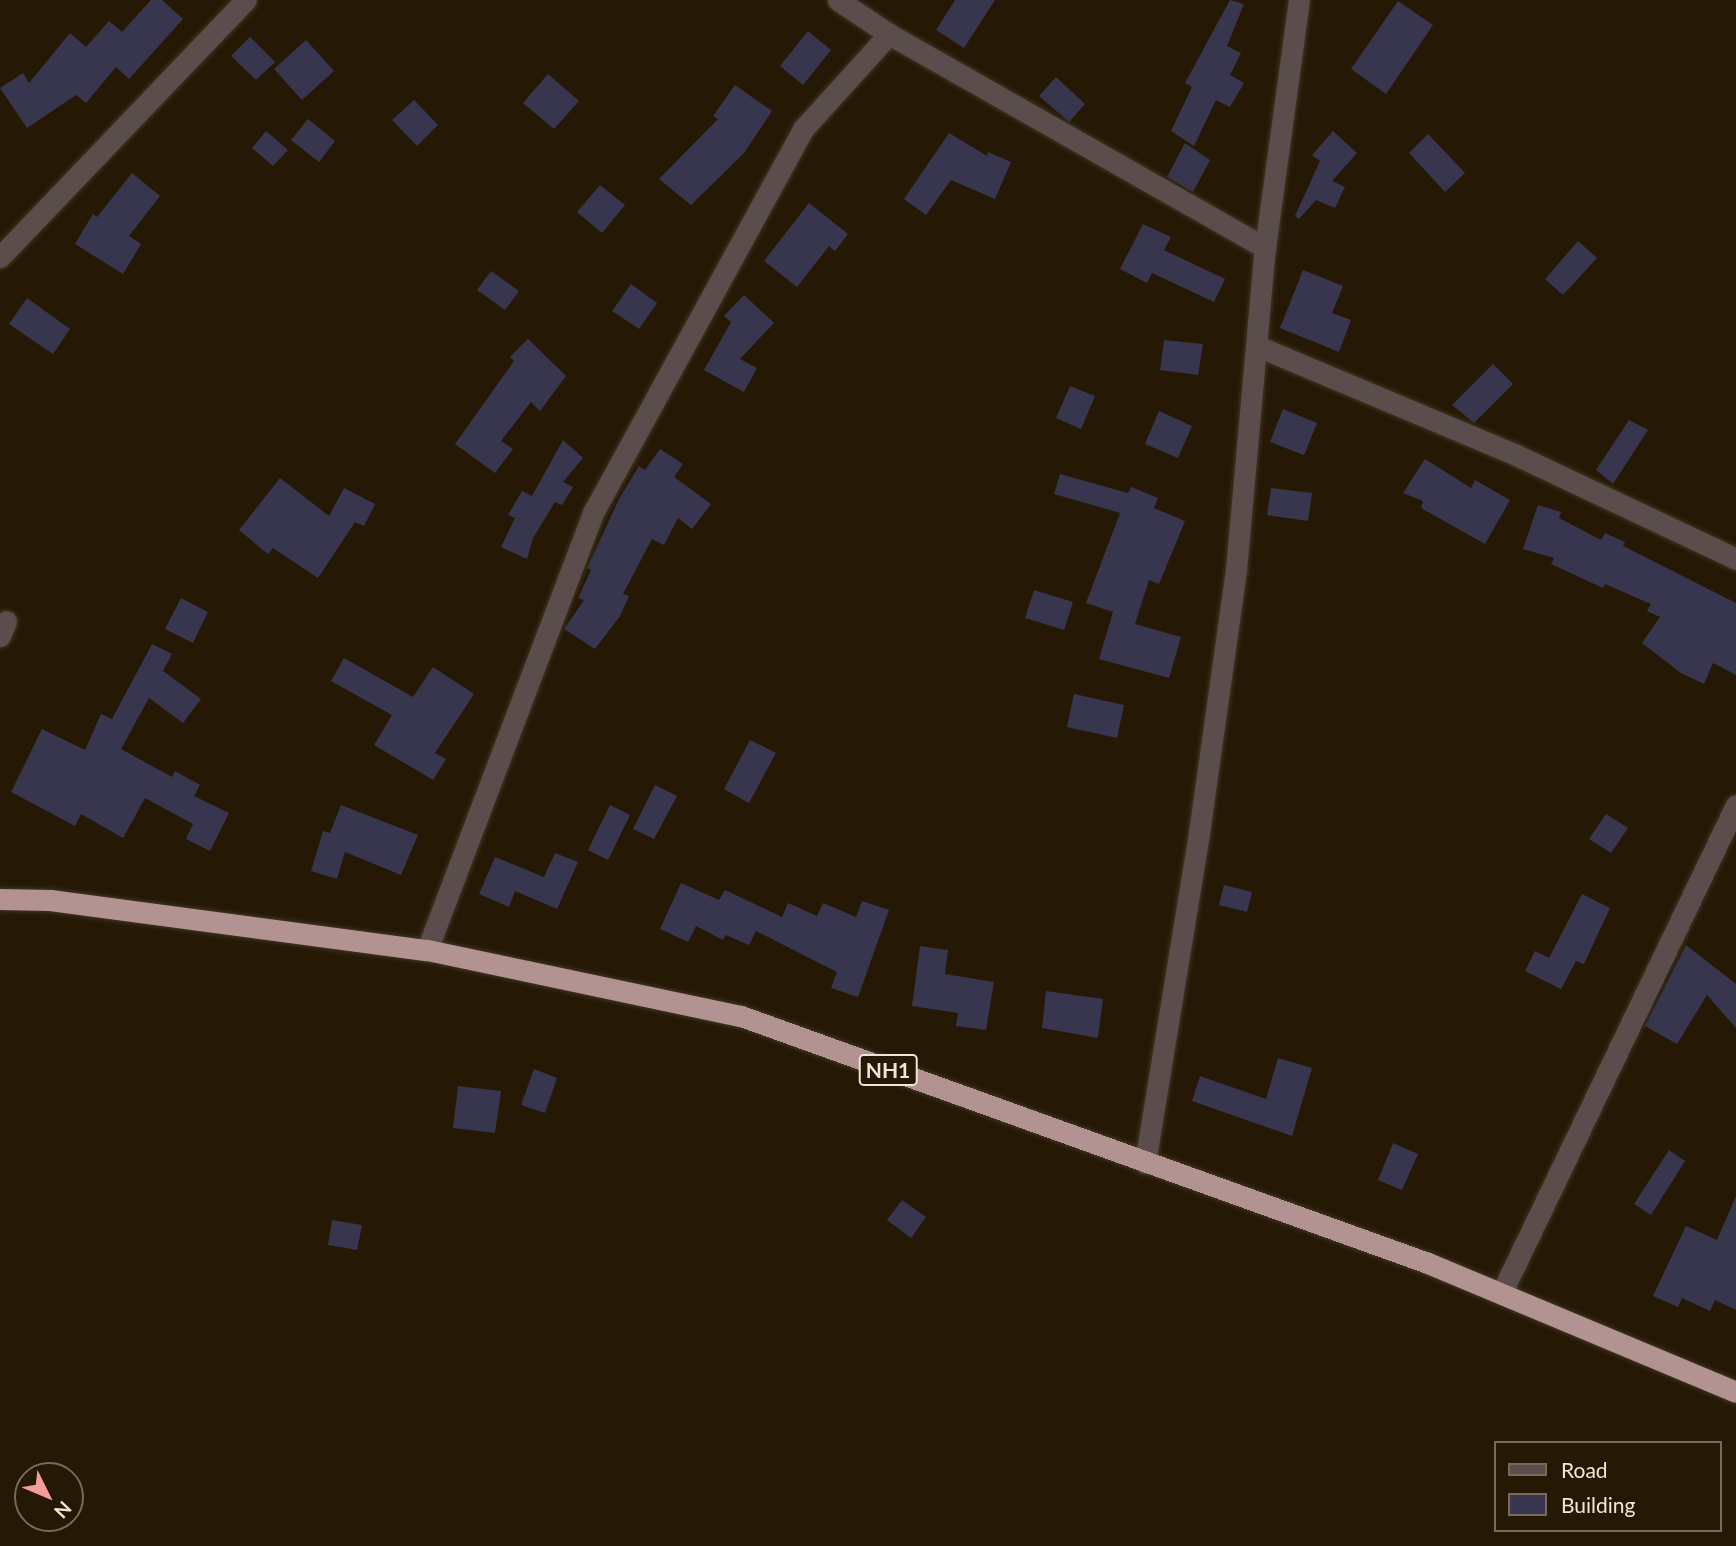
<!DOCTYPE html>
<style>
body{margin:0}
#map{position:relative;width:1736px;height:1546px;overflow:hidden;background:#251905;font-family:Lato,sans-serif}
div>[style]{position:absolute}
[style*='--x']{left:calc(var(--x)*1px);top:calc(var(--y)*1px);width:calc(var(--w)*1px);rotate:calc(var(--a)*1deg)}
.building>*{inset:0;background:#37364e}
.roads{filter:drop-shadow(0 0 2px #413623) drop-shadow(0 0 2px #413623)}
.street>*{height:21px;margin:-10.5px;padding:0 10.5px;transform-origin:10.5px;border-radius:10.5px;background:#5a4d4c}
.highway>*{height:21px;margin:-10.5px;padding:0 10.5px;transform-origin:10.5px;border-radius:10.5px;background:#b29391}
span{translate:-50% -50%;white-space:nowrap;text-align:center;line-height:1.15;-webkit-text-stroke:7px #251905;paint-order:stroke}
.shield-label span{padding:2px 5px;background:#251905;border:2px solid;border-radius:5px;-webkit-text-stroke-width:0}
.shield-label{font-size:21px;color:#efe6da;font-weight:700}
.legend{position:absolute;left:1494px;top:1441px;width:228px;height:91px;box-sizing:border-box;background:#251905;border:2px solid #766b5a;margin:0;padding:9px 12px;list-style:none;font-size:21px;color:#efe6da}
.legend li{display:flex;align-items:center;gap:14px;height:35px}
.legend b{width:35px;border:2px solid #766b5a}
.north{position:absolute;left:14px;top:1462px;width:70px;height:70px;box-sizing:border-box;background:#251905;border:2px solid #766b5a;border-radius:50%;rotate:133deg;font-size:19px;font-weight:700;line-height:28px;text-align:center;color:#efe6da}
.north::after{content:'';display:block;margin:auto;width:24px;height:32px;background:#f59b9c;clip-path:polygon(50% 0,100% 100%,50% 72%,0 100%)}
</style>
<div id="map">
<div class="building">
<i style="clip-path:polygon(151px 0,162px 0,183px 19px,129px 79px,116px 67px,86px 103px,76px 95px,27px 128px,0 88px,23px 73px,29px 83px,70px 33px,86px 47px,109px 21px,122px 32px)"></i>
<i style="clip-path:polygon(955px 0,995px 0,964px 48px,936px 30px)"></i>
<i style="clip-path:polygon(1230px 0,1244px 4px,1227px 46px,1241px 53px,1230px 75px,1244px 83px,1230px 107px,1216px 100px,1194px 146px,1171px 131px,1192px 87px,1185px 83px)"></i>
<i style="clip-path:polygon(1398px 1px,1433px 25px,1386px 94px,1351px 69px)"></i>
<i style="clip-path:polygon(808px 31px,831px 50px,803px 85px,780px 66px)"></i>
<i style="clip-path:polygon(250px 37px,275px 62px,256px 80px,231px 56px)"></i>
<i style="clip-path:polygon(306px 40px,334px 71px,302px 100px,274px 69px)"></i>
<i style="clip-path:polygon(548px 74px,579px 101px,554px 129px,523px 103px)"></i>
<i style="clip-path:polygon(1056px 77px,1085px 104px,1069px 122px,1039px 96px)"></i>
<i style="clip-path:polygon(735px 85px,772px 111px,744px 153px,691px 205px,659px 179px,718px 119px,713px 116px)"></i>
<i style="clip-path:polygon(414px 100px,438px 125px,417px 146px,392px 120px)"></i>
<i style="clip-path:polygon(308px 119px,335px 141px,319px 162px,291px 140px)"></i>
<i style="clip-path:polygon(266px 131px,288px 150px,273px 166px,252px 148px)"></i>
<i style="clip-path:polygon(1333px 131px,1357px 153px,1332px 181px,1345px 187px,1335px 208px,1316px 200px,1299px 219px,1295px 216px,1320px 161px,1312px 155px)"></i>
<i style="clip-path:polygon(949px 133px,987px 156px,988px 152px,1011px 162px,995px 199px,951px 180px,926px 215px,904px 199px)"></i>
<i style="clip-path:polygon(1428px 134px,1465px 173px,1445px 192px,1409px 153px)"></i>
<i style="clip-path:polygon(1185px 143px,1210px 160px,1193px 192px,1167px 177px)"></i>
<i style="clip-path:polygon(132px 173px,160px 196px,129px 236px,141px 244px,123px 274px,75px 244px,93px 214px,97px 217px)"></i>
<i style="clip-path:polygon(600px 185px,625px 205px,602px 233px,577px 212px)"></i>
<i style="clip-path:polygon(809px 203px,848px 234px,835px 251px,829px 246px,797px 287px,764px 261px)"></i>
<i style="clip-path:polygon(1143px 224px,1171px 237px,1164px 250px,1225px 279px,1214px 302px,1152px 273px,1147px 283px,1120px 269px)"></i>
<i style="clip-path:polygon(1578px 241px,1597px 258px,1563px 295px,1545px 279px)"></i>
<i style="clip-path:polygon(1303px 270px,1343px 286px,1332px 313px,1351px 320px,1339px 352px,1280px 328px)"></i>
<i style="clip-path:polygon(491px 271px,519px 291px,505px 310px,477px 290px)"></i>
<i style="clip-path:polygon(631px 284px,657px 303px,639px 329px,612px 311px)"></i>
<i style="clip-path:polygon(744px 295px,774px 323px,740px 359px,757px 368px,744px 392px,704px 370px,731px 322px,724px 316px)"></i>
<i style="clip-path:polygon(27px 298px,70px 329px,53px 354px,9px 324px)"></i>
<i style="clip-path:polygon(528px 339px,566px 376px,540px 411px,531px 402px,501px 441px,513px 449px,495px 473px,455px 444px,514px 361px,510px 357px)"></i>
<i style="clip-path:polygon(1164px 340px,1203px 344px,1198px 375px,1160px 370px)"></i>
<i style="clip-path:polygon(1493px 364px,1513px 384px,1474px 423px,1452px 405px)"></i>
<i style="clip-path:polygon(1070px 386px,1095px 396px,1081px 429px,1056px 418px)"></i>
<i style="clip-path:polygon(1283px 409px,1317px 423px,1304px 455px,1270px 442px)"></i>
<i style="clip-path:polygon(1159px 411px,1192px 426px,1178px 458px,1145px 444px)"></i>
<i style="clip-path:polygon(1629px 420px,1648px 430px,1613px 484px,1596px 470px)"></i>
<i style="clip-path:polygon(563px 440px,583px 458px,563px 482px,573px 487px,562px 505px,555px 502px,533px 538px,527px 559px,501px 547px,515px 518px,508px 515px,522px 491px,532px 496px)"></i>
<i style="clip-path:polygon(660px 449px,683px 464px,674px 477px,711px 504px,692px 529px,678px 518px,664px 545px,652px 539px,623px 594px,629px 596px,620px 616px,595px 649px,564px 629px,584px 600px,578px 598px,591px 570px,587px 568px,619px 499px,639px 466px,645px 470px)"></i>
<i style="clip-path:polygon(1425px 459px,1471px 488px,1475px 480px,1510px 500px,1485px 544px,1421px 508px,1423px 501px,1403px 493px)"></i>
<i style="clip-path:polygon(1060px 474px,1128px 493px,1131px 487px,1158px 498px,1154px 508px,1185px 521px,1159px 584px,1149px 580px,1135px 624px,1181px 637px,1169px 678px,1099px 659px,1113px 612px,1086px 603px,1120px 513px,1054px 494px)"></i>
<i style="clip-path:polygon(280px 478px,329px 516px,344px 488px,375px 504px,364px 526px,355px 522px,318px 578px,273px 548px,268px 554px,239px 530px)"></i>
<i style="clip-path:polygon(1271px 488px,1312px 493px,1308px 521px,1267px 515px)"></i>
<i style="clip-path:polygon(1538px 505px,1561px 512px,1559px 518px,1601px 540px,1605px 533px,1625px 542px,1623px 546px,1736px 603px,1736px 675px,1713px 663px,1704px 684px,1681px 673px,1642px 643px,1660px 617px,1647px 611px,1651px 604px,1605px 584px,1603px 588px,1551px 564px,1554px 558px,1523px 549px)"></i>
<i style="clip-path:polygon(1034px 590px,1073px 602px,1064px 630px,1025px 618px)"></i>
<i style="clip-path:polygon(181px 598px,208px 612px,193px 643px,165px 629px)"></i>
<i style="clip-path:polygon(152px 644px,172px 654px,163px 671px,201px 699px,183px 723px,149px 698px,121px 749px,172px 777px,175px 771px,200px 785px,194px 796px,229px 813px,210px 851px,186px 839px,193px 824px,145px 798px,123px 838px,81px 814px,75px 826px,11px 792px,42px 729px,85px 750px,101px 714px,112px 719px)"></i>
<i style="clip-path:polygon(344px 658px,413px 697px,433px 667px,474px 694px,435px 753px,446px 759px,433px 780px,374px 745px,392px 715px,331px 681px)"></i>
<i style="clip-path:polygon(1074px 694px,1124px 705px,1117px 738px,1067px 727px)"></i>
<i style="clip-path:polygon(750px 740px,776px 753px,749px 803px,724px 789px)"></i>
<i style="clip-path:polygon(655px 785px,677px 796px,654px 839px,633px 829px)"></i>
<i style="clip-path:polygon(341px 805px,418px 835px,401px 875px,345px 852px,337px 879px,311px 871px,323px 831px,330px 833px)"></i>
<i style="clip-path:polygon(610px 805px,630px 815px,608px 860px,588px 850px)"></i>
<i style="clip-path:polygon(1606px 814px,1628px 828px,1611px 853px,1589px 839px)"></i>
<i style="clip-path:polygon(555px 853px,578px 862px,557px 909px,515px 891px,509px 907px,479px 894px,495px 857px,544px 877px)"></i>
<i style="clip-path:polygon(681px 883px,719px 900px,725px 890px,782px 917px,788px 903px,817px 916px,823px 903px,856px 917px,862px 901px,889px 910px,858px 997px,831px 988px,837px 972px,756px 931px,749px 945px,726px 935px,723px 940px,696px 926px,688px 942px,660px 929px)"></i>
<i style="clip-path:polygon(1224px 885px,1252px 892px,1247px 912px,1219px 905px)"></i>
<i style="clip-path:polygon(1582px 894px,1610px 908px,1584px 964px,1576px 961px,1561px 989px,1525px 971px,1535px 951px,1549px 958px)"></i>
<i style="clip-path:polygon(1686px 945px,1736px 984px,1736px 1028px,1707px 995px,1677px 1044px,1645px 1026px)"></i>
<i style="clip-path:polygon(920px 946px,948px 950px,945px 974px,994px 982px,986px 1030px,956px 1026px,958px 1013px,912px 1006px)"></i>
<i style="clip-path:polygon(1046px 991px,1103px 999px,1098px 1038px,1042px 1028px)"></i>
<i style="clip-path:polygon(1278px 1058px,1312px 1068px,1292px 1136px,1192px 1101px,1200px 1076px,1266px 1099px)"></i>
<i style="clip-path:polygon(534px 1069px,557px 1078px,545px 1113px,521px 1105px)"></i>
<i style="clip-path:polygon(458px 1086px,501px 1091px,495px 1133px,453px 1128px)"></i>
<i style="clip-path:polygon(1393px 1143px,1418px 1154px,1402px 1190px,1378px 1180px)"></i>
<i style="clip-path:polygon(1669px 1150px,1685px 1161px,1651px 1215px,1634px 1204px)"></i>
<i style="clip-path:polygon(1736px 1196px,1736px 1310px,1715px 1300px,1710px 1311px,1682px 1298px,1678px 1307px,1653px 1296px,1686px 1226px,1717px 1240px)"></i>
<i style="clip-path:polygon(902px 1200px,926px 1217px,911px 1238px,887px 1220px)"></i>
<i style="clip-path:polygon(332px 1220px,362px 1225px,357px 1250px,328px 1245px)"></i>
</div>
<div class="roads">
<div class="street">
<i style="--x:838;--y:0;--w:61;--a:33.7"></i>
<i style="--x:889;--y:34;--w:433;--a:29.6"></i>
<i style="--x:0;--y:257;--w:356;--a:-46.3"></i>
<i style="--x:1257;--y:346;--w:279;--a:22.8"></i>
<i style="--x:1514;--y:454;--w:246;--a:25.3"></i>
<i style="--x:0;--y:636;--w:16;--a:-68"></i>
<i style="--x:427;--y:950;--w:470;--a:-69.2"></i>
<i style="--x:594;--y:511;--w:437;--a:-61.3"></i>
<i style="--x:804;--y:128;--w:127;--a:-47.9"></i>
<i style="--x:1145;--y:1163;--w:334;--a:-80.7"></i>
<i style="--x:1199;--y:833;--w:266;--a:-82"></i>
<i style="--x:1236;--y:570;--w:323;--a:-84.9"></i>
<i style="--x:1265;--y:248;--w:250;--a:-82.2"></i>
<i style="--x:1502;--y:1292;--w:540;--a:-64.34"></i>
</div>
<div class="highway">
<i style="--x:0;--y:899;--w:50;--a:1.1"></i>
<i style="--x:50;--y:900;--w:380;--a:7.6"></i>
<i style="--x:427;--y:950;--w:321;--a:11.9"></i>
<i style="--x:741;--y:1016;--w:730;--a:19.78"></i>
<i style="--x:1428;--y:1263;--w:334;--a:22.7"></i>
</div>
</div>
<div class="shield-label">
<span style="left:888px;top:1070px">NH1</span>
</div>
<ul class="legend">
<li><b style="height:9px;background:#5a4d4c"></b>Road</li>
<li><b style="height:19px;background:#37364e"></b>Building</li>
</ul>
<div class="north">N</div>
</div>
